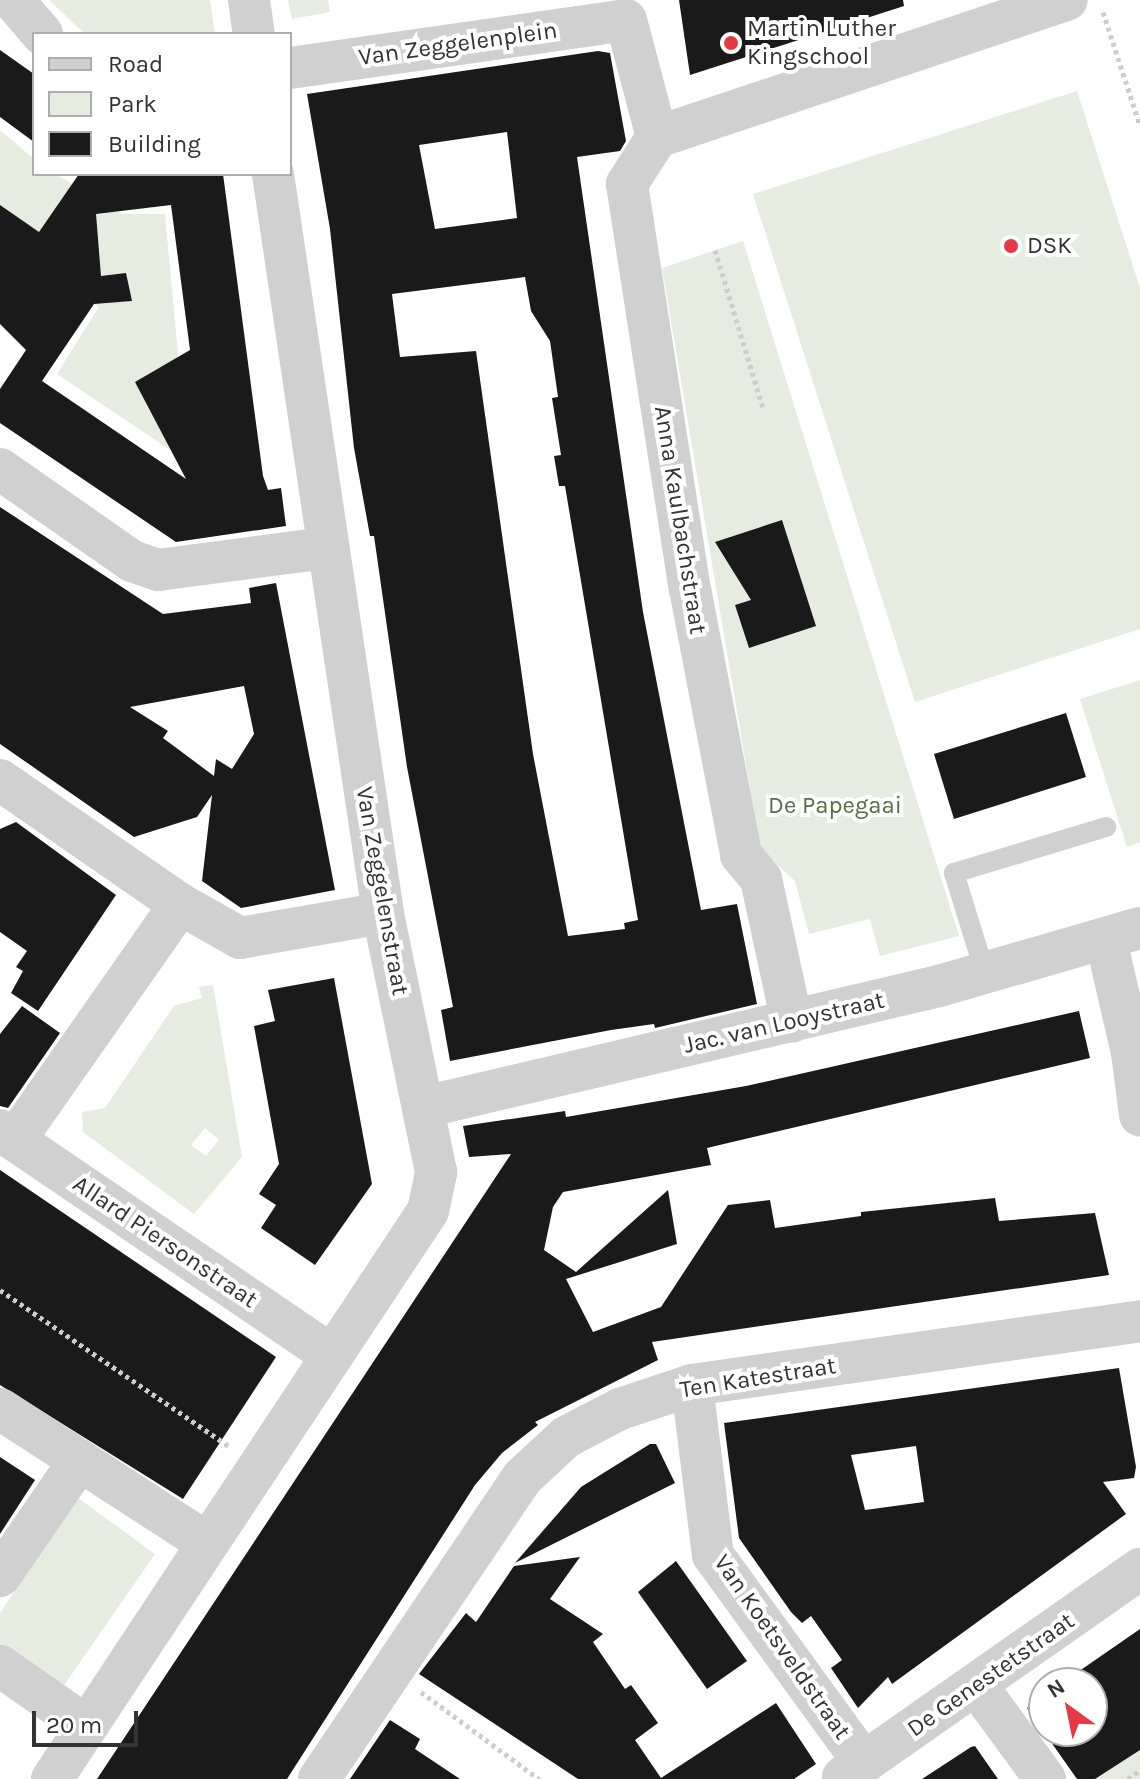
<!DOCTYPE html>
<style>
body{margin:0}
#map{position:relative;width:1140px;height:1779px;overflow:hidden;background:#fff;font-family:Karla,sans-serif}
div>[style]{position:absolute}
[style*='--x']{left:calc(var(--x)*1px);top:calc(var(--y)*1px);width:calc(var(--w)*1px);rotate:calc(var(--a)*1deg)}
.green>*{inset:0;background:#e6ecdf}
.building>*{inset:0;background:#1a1a1a}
.path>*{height:5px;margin-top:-2.5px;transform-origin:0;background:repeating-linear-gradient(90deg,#cdcdcd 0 4px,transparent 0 8px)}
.lane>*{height:20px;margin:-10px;padding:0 10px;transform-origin:10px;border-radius:10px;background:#d0d0d0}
.street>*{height:42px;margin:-21px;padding:0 21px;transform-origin:21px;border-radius:21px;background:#d0d0d0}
.dots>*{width:22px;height:22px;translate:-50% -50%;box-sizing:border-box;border:4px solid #fff;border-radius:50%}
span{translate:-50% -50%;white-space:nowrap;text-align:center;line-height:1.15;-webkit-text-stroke:8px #fff;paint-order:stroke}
.poi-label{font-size:24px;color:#333}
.left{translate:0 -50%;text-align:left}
.street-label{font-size:24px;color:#333}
.park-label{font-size:24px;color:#56703f}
.legend{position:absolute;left:32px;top:32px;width:260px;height:144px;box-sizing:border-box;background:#fff;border:2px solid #adadad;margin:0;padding:10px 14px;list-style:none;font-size:24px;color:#333}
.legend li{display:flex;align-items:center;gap:16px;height:40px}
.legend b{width:40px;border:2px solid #adadad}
.north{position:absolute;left:1028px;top:1667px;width:80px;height:80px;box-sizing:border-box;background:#fff;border:2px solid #adadad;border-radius:50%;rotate:327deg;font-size:22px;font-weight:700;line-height:32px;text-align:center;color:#333}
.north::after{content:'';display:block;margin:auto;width:28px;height:36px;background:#e63946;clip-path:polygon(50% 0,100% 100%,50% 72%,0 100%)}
.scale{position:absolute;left:32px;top:1711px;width:106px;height:36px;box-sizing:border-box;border:4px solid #333;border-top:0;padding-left:10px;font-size:24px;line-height:28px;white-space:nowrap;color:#333;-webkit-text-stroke:6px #fff;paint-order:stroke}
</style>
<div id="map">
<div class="green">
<i style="clip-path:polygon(49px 0,210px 0,215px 34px,85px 34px)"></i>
<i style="clip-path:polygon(288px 0,328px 0,330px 12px,292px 19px)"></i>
<i style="clip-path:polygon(1077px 91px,1140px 288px,1140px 629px,915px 702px,753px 194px)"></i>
<i style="clip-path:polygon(0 130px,34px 159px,34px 174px,55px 174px,123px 214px,165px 214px,188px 462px,57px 374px,99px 307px,0 248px)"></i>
<i style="clip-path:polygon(743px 241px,959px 936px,880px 956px,870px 919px,809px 934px,795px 881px,760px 848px,662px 268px)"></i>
<i style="clip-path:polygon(1140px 680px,1140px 842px,1127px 847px,1080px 699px)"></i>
<i style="clip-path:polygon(evenodd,213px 985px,242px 1157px,194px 1214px,83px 1132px,82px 1112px,105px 1108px,174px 1006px,202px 998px,199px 987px,213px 985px,205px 1128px,219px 1140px,206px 1156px,191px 1145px,205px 1128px)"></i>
<i style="clip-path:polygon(78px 1498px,155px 1554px,60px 1691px,0 1647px,0 1613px)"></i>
<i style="clip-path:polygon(1140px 1746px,1140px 1779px,1094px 1779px)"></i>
</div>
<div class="building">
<i style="clip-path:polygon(679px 0,903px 0,904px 6px,690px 75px)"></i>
<i style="clip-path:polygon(0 50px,34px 74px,34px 142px,0 117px)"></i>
<i style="clip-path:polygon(evenodd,598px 51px,610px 53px,626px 141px,620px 151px,577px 157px,643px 612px,701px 910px,737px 904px,757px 1004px,655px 1028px,654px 1024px,611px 1030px,450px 1061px,441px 1010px,453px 1007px,407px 767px,374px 536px,370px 536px,354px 448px,330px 229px,307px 94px,598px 51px,507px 132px,517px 218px,435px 229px,419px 145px,507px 132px,598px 51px,525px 277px,531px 311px,550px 341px,558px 397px,552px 398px,561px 455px,554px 456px,559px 486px,565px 486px,638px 920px,624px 923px,625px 929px,568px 936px,533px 754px,476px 351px,400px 357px,392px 294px,525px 277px)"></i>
<i style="clip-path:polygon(evenodd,79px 174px,223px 174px,263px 476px,268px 490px,281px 488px,286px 526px,176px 542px,0 423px,0 389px,26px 350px,0 324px,0 205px,39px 232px,79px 174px,171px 205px,190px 350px,135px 382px,186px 479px,42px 381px,94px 304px,132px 301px,126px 273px,101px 276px,96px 214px,171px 205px)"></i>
<i style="clip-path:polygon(evenodd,0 507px,163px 614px,251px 603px,249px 588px,276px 583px,335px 890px,241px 908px,202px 881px,212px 795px,197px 817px,134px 837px,0 744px,0 507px,244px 686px,254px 734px,232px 769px,216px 759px,214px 776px,163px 738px,168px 731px,130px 707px,244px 686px)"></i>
<i style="clip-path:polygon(782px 520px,816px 626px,749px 648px,735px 605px,751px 600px,715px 542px)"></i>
<i style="clip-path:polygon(1066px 713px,1086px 777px,954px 819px,934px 754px)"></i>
<i style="clip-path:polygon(16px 822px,116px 895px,38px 1011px,11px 993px,23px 971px,16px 967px,27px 951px,0 932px,0 829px)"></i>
<i style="clip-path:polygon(334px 978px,372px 1184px,315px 1265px,261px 1228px,276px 1205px,259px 1194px,279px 1164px,254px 1026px,275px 1021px,268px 990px)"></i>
<i style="clip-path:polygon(22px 1006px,60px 1033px,8px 1108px,0 1106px,0 1034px)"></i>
<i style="clip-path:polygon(1079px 1011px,1090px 1058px,707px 1148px,711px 1165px,563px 1192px,553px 1207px,544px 1250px,576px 1272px,668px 1190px,677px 1244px,566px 1279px,593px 1332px,661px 1307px,728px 1205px,770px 1200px,775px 1228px,861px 1216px,861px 1212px,995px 1198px,999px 1221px,1095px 1213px,1109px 1275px,652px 1342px,658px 1360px,535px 1422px,538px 1425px,502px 1453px,475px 1485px,287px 1779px,97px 1779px,511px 1154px,469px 1157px,463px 1126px,565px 1111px,566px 1117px,746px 1086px)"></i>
<i style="clip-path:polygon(0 1170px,276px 1357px,183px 1499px,0 1385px)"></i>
<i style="clip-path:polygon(evenodd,1119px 1368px,1136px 1467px,1134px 1478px,1103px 1482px,1126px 1514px,892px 1684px,888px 1677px,858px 1708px,831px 1668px,842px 1660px,811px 1616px,802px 1623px,791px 1612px,739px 1538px,724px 1423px,1119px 1368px,916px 1446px,924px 1502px,865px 1510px,851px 1455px,916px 1446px)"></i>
<i style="clip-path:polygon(650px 1444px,656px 1444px,675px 1483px,515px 1563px,581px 1487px)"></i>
<i style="clip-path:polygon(0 1457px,35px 1480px,0 1534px)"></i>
<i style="clip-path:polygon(580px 1557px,550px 1599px,603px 1634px,593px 1642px,625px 1689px,631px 1685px,658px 1723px,635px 1740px,661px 1778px,776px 1703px,816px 1764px,794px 1779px,578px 1779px,419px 1674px,466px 1613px,476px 1622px,514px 1566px)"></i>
<i style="clip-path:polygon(676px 1561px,747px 1661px,707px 1689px,638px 1592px)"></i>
<i style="clip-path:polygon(1140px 1629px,1140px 1750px,1095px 1779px,1077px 1779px,1027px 1708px,1044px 1695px,1044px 1731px,1092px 1731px,1092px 1683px,1062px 1683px)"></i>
<i style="clip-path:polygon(390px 1720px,420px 1739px,415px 1749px,460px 1779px,350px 1779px)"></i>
<i style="clip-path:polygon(975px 1746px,998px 1779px,922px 1779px,971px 1747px)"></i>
</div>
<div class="path">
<i style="--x:1103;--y:12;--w:119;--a:71.9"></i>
<i style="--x:715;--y:250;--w:168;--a:73.1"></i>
<i style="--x:0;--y:1290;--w:277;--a:34.3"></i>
<i style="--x:421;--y:1692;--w:147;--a:36.4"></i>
<i style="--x:1128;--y:1779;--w:15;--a:-37"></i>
</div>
<div class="lane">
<i style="--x:985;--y:973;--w:105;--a:-107.2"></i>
<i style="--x:954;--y:873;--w:159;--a:-16.8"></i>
</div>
<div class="street">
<i style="--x:13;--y:0;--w:45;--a:49.5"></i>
<i style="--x:249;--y:0;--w:34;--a:82"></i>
<i style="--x:290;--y:68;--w:339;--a:-8.1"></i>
<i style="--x:626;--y:20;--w:121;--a:75.2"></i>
<i style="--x:657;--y:137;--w:56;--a:122.6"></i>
<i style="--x:627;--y:184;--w:410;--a:81.2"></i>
<i style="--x:690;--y:589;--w:271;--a:79.1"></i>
<i style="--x:741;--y:855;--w:31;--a:50"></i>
<i style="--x:761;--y:879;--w:146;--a:77.8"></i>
<i style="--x:657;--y:137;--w:432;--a:-18.5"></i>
<i style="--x:0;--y:469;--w:161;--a:34.9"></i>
<i style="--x:132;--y:561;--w:28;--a:19"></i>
<i style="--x:158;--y:570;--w:168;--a:-7.5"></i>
<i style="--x:0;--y:780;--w:219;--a:34.6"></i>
<i style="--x:1106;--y:940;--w:116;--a:77"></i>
<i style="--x:1132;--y:1053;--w:63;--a:82.6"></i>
<i style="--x:424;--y:1107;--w:529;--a:-13.22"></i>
<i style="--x:939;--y:986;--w:209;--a:-16.1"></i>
<i style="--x:0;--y:1130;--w:398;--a:34.2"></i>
<i style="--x:15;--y:1140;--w:288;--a:-55"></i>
<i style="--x:180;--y:904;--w:69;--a:29.5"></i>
<i style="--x:240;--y:938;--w:145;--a:-9.9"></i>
<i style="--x:692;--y:1385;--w:171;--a:83"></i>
<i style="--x:713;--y:1555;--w:257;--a:54"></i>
<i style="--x:0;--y:1409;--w:247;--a:32.9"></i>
<i style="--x:0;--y:1576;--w:140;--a:-55.5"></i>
<i style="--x:0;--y:1666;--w:105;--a:34.9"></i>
<i style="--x:977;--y:1686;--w:115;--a:53.8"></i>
<i style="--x:843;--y:1777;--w:363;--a:-35"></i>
<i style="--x:52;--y:1779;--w:681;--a:-56.5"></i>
<i style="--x:428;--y:1211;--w:40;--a:-78"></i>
<i style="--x:436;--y:1172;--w:264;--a:-101.6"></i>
<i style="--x:383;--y:913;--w:747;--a:-98.47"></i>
<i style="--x:319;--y:1779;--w:363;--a:-56"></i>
<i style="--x:522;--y:1478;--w:60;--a:-43"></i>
<i style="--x:566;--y:1437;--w:61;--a:-27.4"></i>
<i style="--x:620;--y:1409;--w:76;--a:-18.4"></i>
<i style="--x:692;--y:1385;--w:453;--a:-8.1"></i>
</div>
<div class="dots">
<i style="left:731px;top:43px;background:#e63946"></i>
<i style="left:1011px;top:246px;background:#e63946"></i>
</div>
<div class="poi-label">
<span class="left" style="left:747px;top:43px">Martin Luther<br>Kingschool</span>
<span class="left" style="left:1027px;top:246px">DSK</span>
</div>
<div class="street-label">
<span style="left:458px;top:44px;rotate:-8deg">Van Zeggelenplein</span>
<span style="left:680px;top:520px;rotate:81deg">Anna Kaulbachstraat</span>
<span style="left:382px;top:891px;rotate:80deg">Van Zeggelenstraat</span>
<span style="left:784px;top:1023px;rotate:-13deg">Jac. van Looystraat</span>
<span style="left:165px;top:1242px;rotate:34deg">Allard Piersonstraat</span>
<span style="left:758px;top:1378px;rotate:-9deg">Ten Katestraat</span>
<span style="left:782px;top:1647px;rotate:55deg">Van Koetsveldstraat</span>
<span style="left:991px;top:1675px;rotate:-35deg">De Genestetstraat</span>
</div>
<div class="park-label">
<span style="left:835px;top:806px">De Papegaai</span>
</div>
<ul class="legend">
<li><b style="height:10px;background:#d0d0d0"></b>Road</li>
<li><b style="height:22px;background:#e6ecdf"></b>Park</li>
<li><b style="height:22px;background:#1a1a1a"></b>Building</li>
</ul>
<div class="north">N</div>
<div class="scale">20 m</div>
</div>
